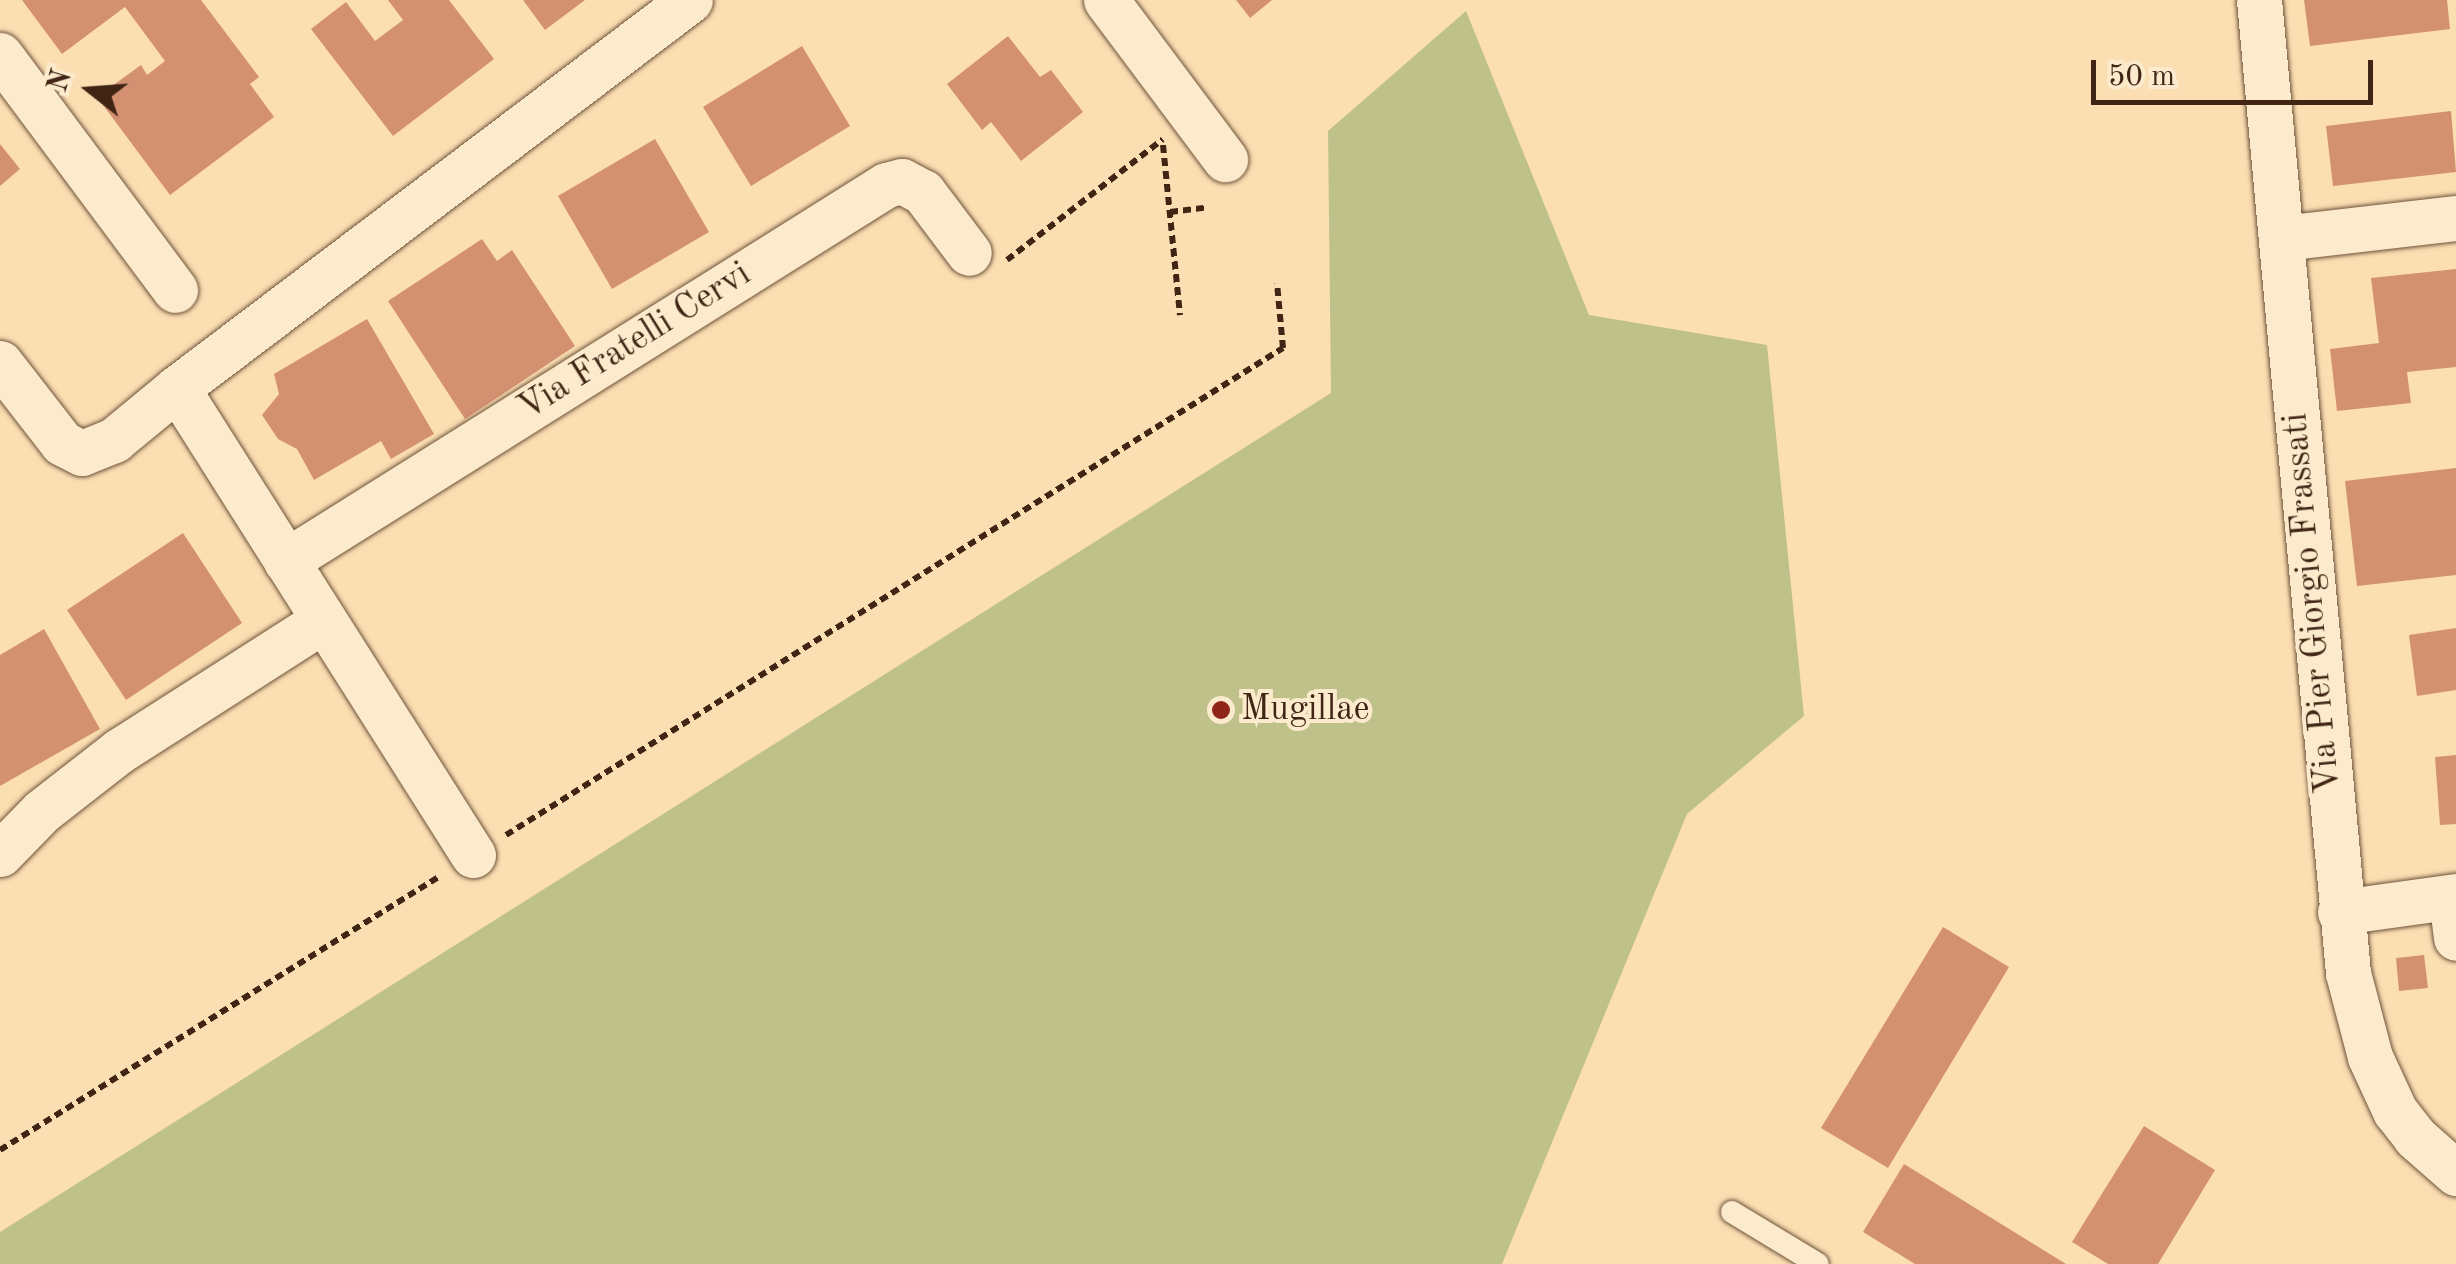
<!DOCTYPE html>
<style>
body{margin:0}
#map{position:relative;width:2456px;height:1264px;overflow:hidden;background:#fbdeb1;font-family:"Old Standard TT",serif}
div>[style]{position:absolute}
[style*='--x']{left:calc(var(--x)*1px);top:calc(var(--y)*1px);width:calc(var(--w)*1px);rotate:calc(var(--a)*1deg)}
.green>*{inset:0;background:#bfc18b}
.building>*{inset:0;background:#d49171}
.path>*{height:6px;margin-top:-3px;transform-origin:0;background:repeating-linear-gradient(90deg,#402515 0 8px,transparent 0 13px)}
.roads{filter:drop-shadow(0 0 2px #6f533c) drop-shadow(0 0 2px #6f533c)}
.service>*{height:22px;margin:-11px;padding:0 11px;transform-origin:11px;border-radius:11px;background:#fceacc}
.minor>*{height:45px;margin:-22.5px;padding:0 22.5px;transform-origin:22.5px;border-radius:22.5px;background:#fceacc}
.dots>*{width:28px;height:28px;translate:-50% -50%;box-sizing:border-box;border:5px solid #fceacc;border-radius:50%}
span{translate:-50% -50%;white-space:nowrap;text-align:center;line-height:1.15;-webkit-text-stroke:8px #fceacc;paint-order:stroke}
.street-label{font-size:35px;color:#402515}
.poi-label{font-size:35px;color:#402515}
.left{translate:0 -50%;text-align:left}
.north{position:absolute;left:40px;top:40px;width:100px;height:100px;-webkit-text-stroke:8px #fceacc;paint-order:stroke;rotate:287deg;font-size:28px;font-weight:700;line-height:40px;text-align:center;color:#402515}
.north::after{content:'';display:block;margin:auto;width:35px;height:45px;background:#402515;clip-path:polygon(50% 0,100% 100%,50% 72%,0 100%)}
.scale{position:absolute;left:2091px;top:60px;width:282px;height:45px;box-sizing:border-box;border:5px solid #402515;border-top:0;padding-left:12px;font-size:30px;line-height:35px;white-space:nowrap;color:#402515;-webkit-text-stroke:8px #fceacc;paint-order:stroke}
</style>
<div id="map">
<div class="green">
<i style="clip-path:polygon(1466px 11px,1589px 315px,1767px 345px,1804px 716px,1687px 814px,1502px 1264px,0 1264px,0 1232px,1331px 393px,1328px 131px)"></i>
</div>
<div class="building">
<i style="clip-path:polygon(22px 0,201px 0,259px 77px,250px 84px,274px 117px,170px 195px,97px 97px,141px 65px,147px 75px,165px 61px,125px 7px,62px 54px)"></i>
<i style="clip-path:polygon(388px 0,449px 0,494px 59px,393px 136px,311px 29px,346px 2px,375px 41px,403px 20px)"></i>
<i style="clip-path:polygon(523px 0,585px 0,545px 30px)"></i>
<i style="clip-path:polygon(1236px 0,1272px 0,1250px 18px)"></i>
<i style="clip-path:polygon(2304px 0,2447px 0,2450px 29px,2310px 46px)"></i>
<i style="clip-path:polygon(1008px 36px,1040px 77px,1051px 70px,1083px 112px,1021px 161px,991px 122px,982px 130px,947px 84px)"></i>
<i style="clip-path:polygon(802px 46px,850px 126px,751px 186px,703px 107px)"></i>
<i style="clip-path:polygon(2451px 111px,2456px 172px,2333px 186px,2326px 126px)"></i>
<i style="clip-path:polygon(655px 139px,709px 232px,612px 289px,558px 196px)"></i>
<i style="clip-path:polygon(0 144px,20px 169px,0 186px)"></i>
<i style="clip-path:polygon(482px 239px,497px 261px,512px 250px,575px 346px,465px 419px,388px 301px)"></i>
<i style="clip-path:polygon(2456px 269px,2456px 367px,2407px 372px,2411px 403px,2337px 411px,2330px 349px,2379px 343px,2371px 278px)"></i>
<i style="clip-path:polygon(367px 319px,434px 434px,391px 459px,381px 441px,314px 480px,297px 449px,278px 439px,262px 415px,279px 394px,274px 374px)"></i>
<i style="clip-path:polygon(2456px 468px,2456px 575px,2357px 586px,2345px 481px)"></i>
<i style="clip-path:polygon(183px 533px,242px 623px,126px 700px,67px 610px)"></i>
<i style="clip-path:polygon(2456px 628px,2456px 690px,2417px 696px,2409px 635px)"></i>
<i style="clip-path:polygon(44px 629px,100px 729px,0 786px,0 655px)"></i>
<i style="clip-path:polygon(2456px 755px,2456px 824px,2440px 825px,2435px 757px)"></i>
<i style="clip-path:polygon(1943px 927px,2009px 967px,1888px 1168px,1821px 1128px)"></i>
<i style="clip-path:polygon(2424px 955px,2428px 988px,2399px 991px,2396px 958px)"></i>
<i style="clip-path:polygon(2144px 1126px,2215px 1170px,2158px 1264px,2108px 1264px,2072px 1242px)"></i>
<i style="clip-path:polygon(1904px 1164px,2066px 1264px,1915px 1264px,1863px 1232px)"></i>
</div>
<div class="path">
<i style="--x:1163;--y:145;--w:171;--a:84.3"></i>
<i style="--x:1170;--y:212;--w:38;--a:-7"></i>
<i style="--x:1007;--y:260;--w:197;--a:-37.8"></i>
<i style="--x:506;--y:835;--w:917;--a:-32.08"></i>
<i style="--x:1283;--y:348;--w:65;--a:-95.3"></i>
<i style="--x:0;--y:1150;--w:518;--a:-31.91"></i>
</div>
<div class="roads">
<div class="service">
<i style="--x:1732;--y:1212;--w:100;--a:31.2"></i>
</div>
<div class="minor">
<i style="--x:1106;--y:0;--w:199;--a:53.2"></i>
<i style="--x:2259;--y:0;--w:977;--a:84.77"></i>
<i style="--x:2348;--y:973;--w:87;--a:75.3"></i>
<i style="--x:2370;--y:1057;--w:60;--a:65.2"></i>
<i style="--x:2395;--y:1111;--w:33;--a:52"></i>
<i style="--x:2415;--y:1137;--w:55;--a:41.3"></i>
<i style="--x:0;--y:55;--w:293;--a:53.3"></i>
<i style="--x:2282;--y:238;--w:175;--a:-6.6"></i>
<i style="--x:0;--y:363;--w:101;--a:52.2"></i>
<i style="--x:62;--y:443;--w:22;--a:27"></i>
<i style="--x:82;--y:453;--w:35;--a:-22"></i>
<i style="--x:114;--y:440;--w:82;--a:-39.5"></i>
<i style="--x:286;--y:561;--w:708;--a:-32.07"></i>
<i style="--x:886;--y:185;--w:16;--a:-14"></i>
<i style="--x:902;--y:181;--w:24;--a:28"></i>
<i style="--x:923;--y:192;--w:76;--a:53"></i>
<i style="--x:0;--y:854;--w:60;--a:-45.7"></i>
<i style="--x:42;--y:811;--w:98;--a:-37.9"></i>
<i style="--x:119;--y:751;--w:243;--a:-32.6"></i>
<i style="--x:473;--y:855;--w:553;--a:-122.37"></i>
<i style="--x:177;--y:388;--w:643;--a:-37.1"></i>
<i style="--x:2451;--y:897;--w:41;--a:83"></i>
<i style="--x:2340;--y:912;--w:117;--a:-7.9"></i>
</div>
</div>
<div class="dots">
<i style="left:1221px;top:710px;background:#8f2418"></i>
</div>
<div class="street-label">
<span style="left:635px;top:342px;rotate:-32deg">Via Fratelli Cervi</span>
<span style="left:2313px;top:603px;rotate:-95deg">Via Pier Giorgio Frassati</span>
</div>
<div class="poi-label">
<span class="left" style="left:1241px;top:710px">Mugillae</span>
</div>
<div class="north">N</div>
<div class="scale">50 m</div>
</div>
